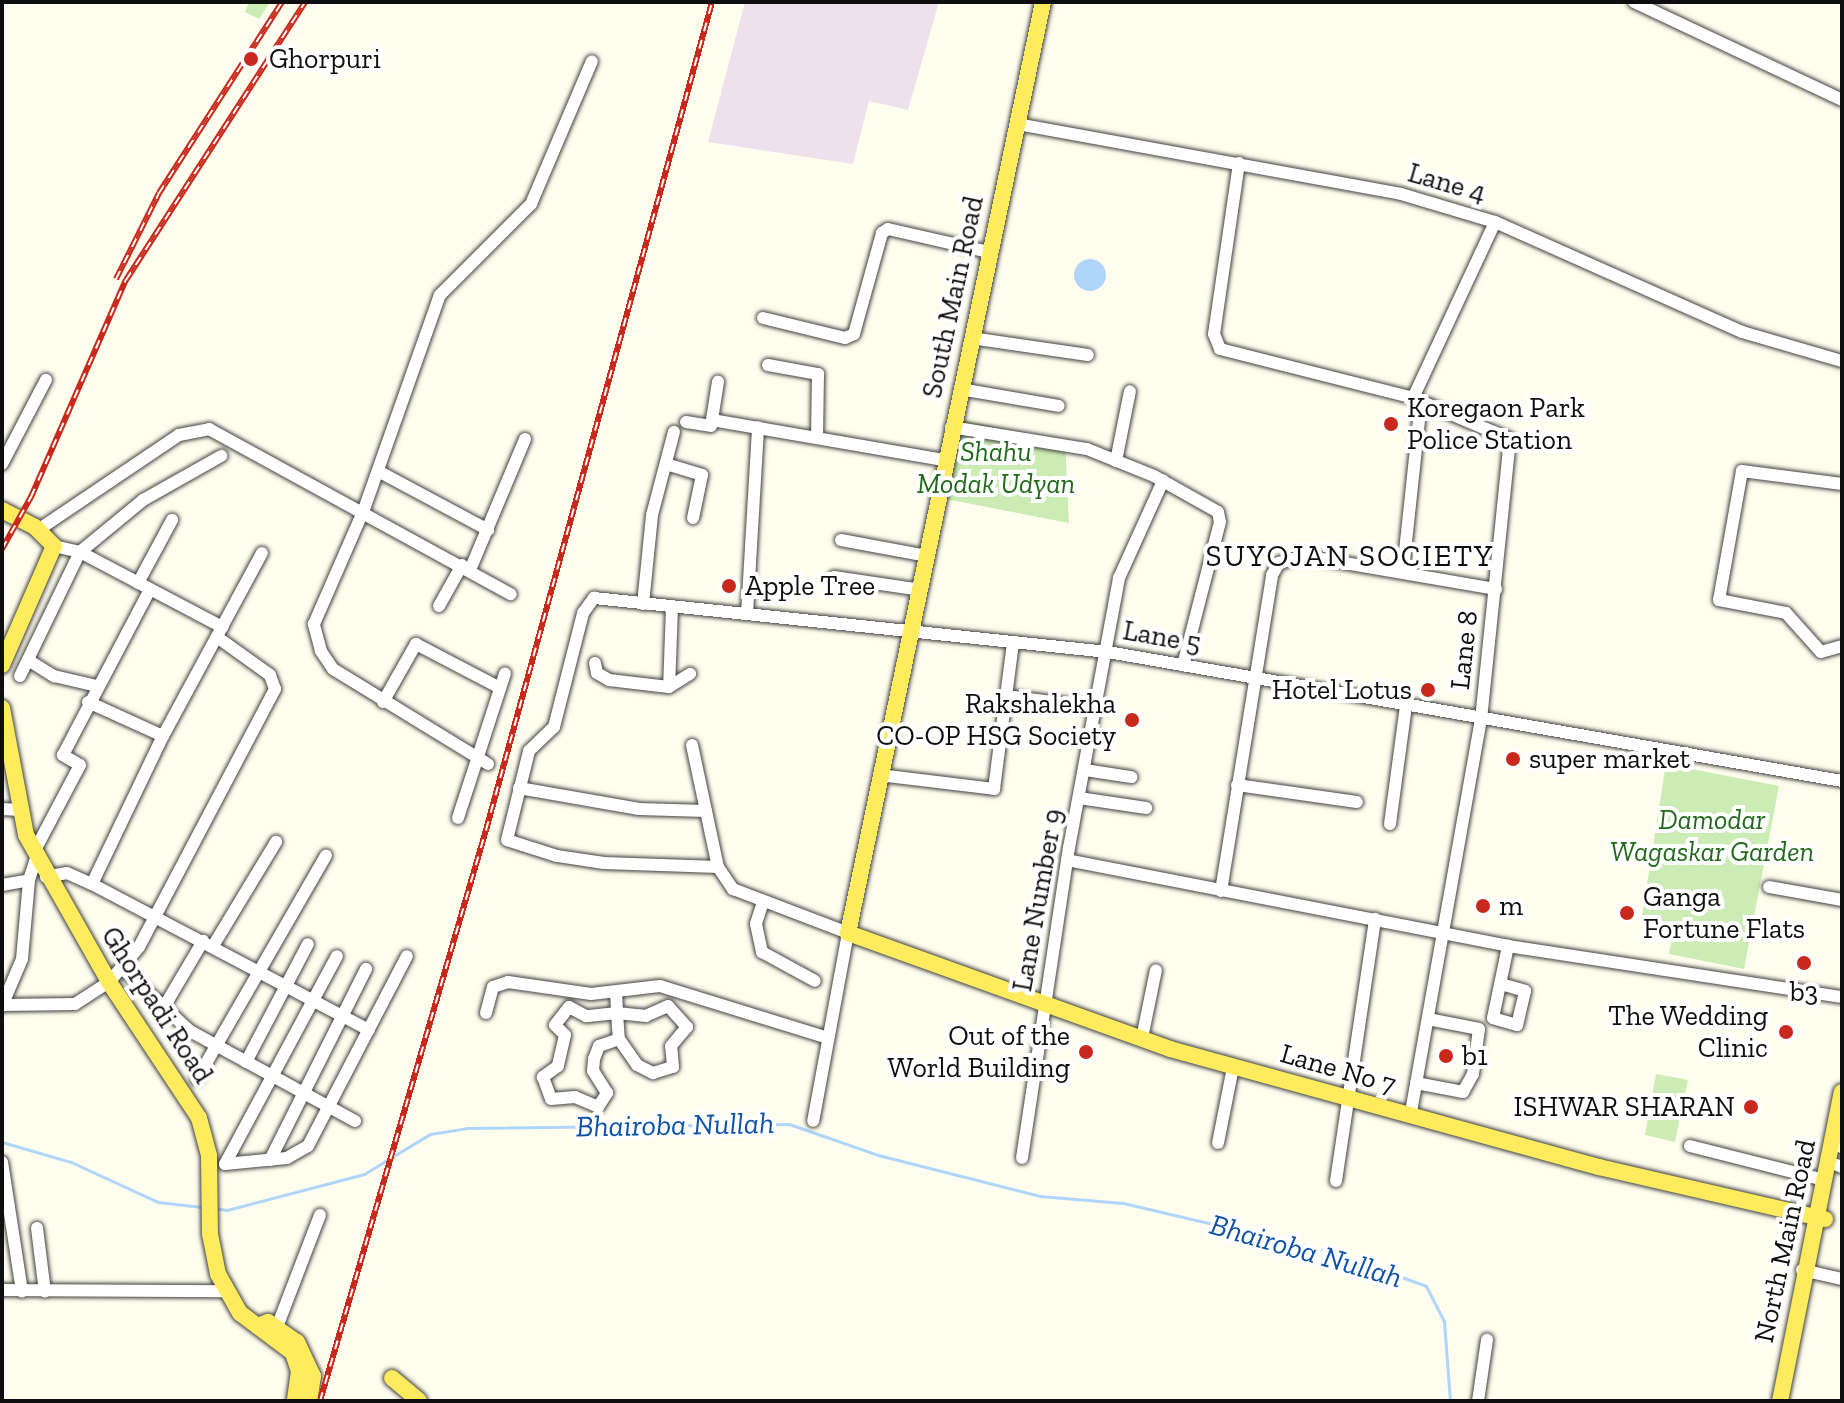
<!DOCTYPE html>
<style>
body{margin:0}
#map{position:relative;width:1844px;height:1403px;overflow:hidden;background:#fffeee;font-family:"Zilla Slab",serif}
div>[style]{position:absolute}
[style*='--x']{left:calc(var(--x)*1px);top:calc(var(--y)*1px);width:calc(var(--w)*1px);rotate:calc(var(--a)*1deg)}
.industrial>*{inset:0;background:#ede1ed}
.green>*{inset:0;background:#cbecb5}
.water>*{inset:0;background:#afd5fa}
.round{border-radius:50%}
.stream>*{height:3px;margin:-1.5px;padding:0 1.5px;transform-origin:1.5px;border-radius:1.5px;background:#afd5fa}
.roads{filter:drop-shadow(0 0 2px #414141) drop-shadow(0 0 2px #414141)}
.minor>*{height:12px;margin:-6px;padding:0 6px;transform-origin:6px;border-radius:6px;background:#fff}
.major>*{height:16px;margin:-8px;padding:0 8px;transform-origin:8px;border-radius:8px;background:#ffec5e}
.rail>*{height:6px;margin-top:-3px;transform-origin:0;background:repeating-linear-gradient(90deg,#fff 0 9px,#c8291c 0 18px);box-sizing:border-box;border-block:2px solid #c8291c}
.dots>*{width:22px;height:22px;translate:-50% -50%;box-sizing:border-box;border:4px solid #fff;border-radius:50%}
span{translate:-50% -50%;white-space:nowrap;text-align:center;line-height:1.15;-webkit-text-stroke:8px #fff;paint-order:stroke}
.poi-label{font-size:28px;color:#0e0e0e}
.left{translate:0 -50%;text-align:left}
.right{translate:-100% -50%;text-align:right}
.street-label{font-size:28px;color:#0e0e0e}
.park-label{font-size:28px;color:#206a19;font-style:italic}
.neighbourhood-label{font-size:30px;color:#0e0e0e;letter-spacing:2px}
.water-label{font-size:30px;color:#0e51a8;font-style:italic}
.frame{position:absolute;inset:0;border:4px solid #0e0e0e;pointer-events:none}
</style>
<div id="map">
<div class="industrial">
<i style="clip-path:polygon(745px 2px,939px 2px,908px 110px,869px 101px,853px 164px,708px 142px)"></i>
</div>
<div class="green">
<i style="clip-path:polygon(249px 2px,270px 2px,259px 19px,245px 12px)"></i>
<i style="clip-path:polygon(962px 420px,1065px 441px,1069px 523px,946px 499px)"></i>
<i style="clip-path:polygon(1666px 764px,1779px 786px,1744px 969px,1669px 954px,1674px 927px,1641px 922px)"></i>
<i style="clip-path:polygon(1656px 1074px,1688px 1080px,1675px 1142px,1645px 1135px)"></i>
</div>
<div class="water">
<i class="round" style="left:1074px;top:259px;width:32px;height:32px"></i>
</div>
<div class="stream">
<i style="--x:2;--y:1142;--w:72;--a:16.2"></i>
<i style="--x:71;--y:1162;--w:96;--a:24.7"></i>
<i style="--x:158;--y:1202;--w:44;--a:6.5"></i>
<i style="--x:214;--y:1208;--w:13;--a:9"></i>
<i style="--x:227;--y:1210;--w:142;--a:-14.7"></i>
<i style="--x:364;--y:1174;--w:77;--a:-31.2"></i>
<i style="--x:430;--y:1134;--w:36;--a:-9"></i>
<i style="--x:466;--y:1128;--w:323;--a:-0.7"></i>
<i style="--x:789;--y:1124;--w:94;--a:19.2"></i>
<i style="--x:878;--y:1155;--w:167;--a:14.2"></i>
<i style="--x:1040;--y:1196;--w:83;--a:4.8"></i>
<i style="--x:1123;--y:1203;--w:219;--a:13.2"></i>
<i style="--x:1336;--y:1253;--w:96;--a:20.1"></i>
<i style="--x:1426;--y:1286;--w:39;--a:63"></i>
<i style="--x:1444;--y:1321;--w:80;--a:85.7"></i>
</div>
<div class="roads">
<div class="minor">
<i style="--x:1634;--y:2;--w:230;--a:25.2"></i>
<i style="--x:1017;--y:124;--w:390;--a:10.3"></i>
<i style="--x:1401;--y:194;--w:98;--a:16.6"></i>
<i style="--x:1495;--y:222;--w:270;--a:24"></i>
<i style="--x:1742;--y:332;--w:104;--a:16.2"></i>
<i style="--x:1239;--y:163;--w:173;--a:98.3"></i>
<i style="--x:1214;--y:334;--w:16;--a:68"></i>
<i style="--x:1220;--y:349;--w:199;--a:14.2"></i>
<i style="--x:1413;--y:398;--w:105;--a:22.9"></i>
<i style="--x:1510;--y:439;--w:281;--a:95.9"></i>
<i style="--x:1481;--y:719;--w:404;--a:100.1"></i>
<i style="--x:763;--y:318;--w:84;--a:13.7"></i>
<i style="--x:845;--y:338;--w:10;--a:-24"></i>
<i style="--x:854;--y:334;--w:105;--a:-74.5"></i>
<i style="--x:882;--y:233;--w:7;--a:-34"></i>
<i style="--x:888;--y:229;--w:104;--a:12.8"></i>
<i style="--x:971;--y:338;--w:118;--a:8.3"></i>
<i style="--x:768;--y:365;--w:51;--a:10.2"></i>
<i style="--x:818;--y:374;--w:64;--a:90.9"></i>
<i style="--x:960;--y:389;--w:100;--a:9.7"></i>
<i style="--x:1413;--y:398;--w:194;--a:-65"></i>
<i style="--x:712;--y:420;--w:235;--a:9.8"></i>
<i style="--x:686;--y:422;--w:25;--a:9"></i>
<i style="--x:711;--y:426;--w:45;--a:-81"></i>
<i style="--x:951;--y:427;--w:138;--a:9.2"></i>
<i style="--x:1087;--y:449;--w:72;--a:21.9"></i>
<i style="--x:1154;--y:476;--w:73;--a:29.4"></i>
<i style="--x:1218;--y:512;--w:10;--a:79"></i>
<i style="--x:1220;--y:522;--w:148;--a:104.5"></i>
<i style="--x:1116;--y:461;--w:71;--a:-78.7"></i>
<i style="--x:2;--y:464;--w:95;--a:-62.4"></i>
<i style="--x:666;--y:464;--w:38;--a:17"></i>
<i style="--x:702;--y:475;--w:44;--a:101.8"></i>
<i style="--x:378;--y:471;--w:125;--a:28.2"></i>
<i style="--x:1842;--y:484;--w:101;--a:-172.6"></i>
<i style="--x:1742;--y:471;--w:131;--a:100.1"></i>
<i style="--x:1719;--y:600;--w:68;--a:11"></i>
<i style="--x:1786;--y:613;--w:52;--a:48.1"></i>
<i style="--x:1821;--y:652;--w:22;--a:-16"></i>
<i style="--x:38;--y:530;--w:170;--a:-34"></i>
<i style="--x:179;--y:435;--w:31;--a:-11"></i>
<i style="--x:209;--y:429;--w:344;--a:28.7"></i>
<i style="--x:841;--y:540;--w:87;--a:10.5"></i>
<i style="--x:54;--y:546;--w:27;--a:13"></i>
<i style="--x:80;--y:552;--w:161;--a:27.8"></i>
<i style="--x:470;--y:570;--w:142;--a:-67.2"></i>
<i style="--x:1403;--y:570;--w:170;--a:-83.9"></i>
<i style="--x:834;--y:577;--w:88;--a:8.5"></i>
<i style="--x:138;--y:583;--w:72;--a:-61.6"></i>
<i style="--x:643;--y:604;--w:89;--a:-84.2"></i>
<i style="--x:652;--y:515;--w:86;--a:-75.2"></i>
<i style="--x:439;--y:606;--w:47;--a:-60.7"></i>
<i style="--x:672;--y:607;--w:80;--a:92.1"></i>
<i style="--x:669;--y:687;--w:25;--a:-32"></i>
<i style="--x:747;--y:614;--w:187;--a:-86.6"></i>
<i style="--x:28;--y:660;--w:31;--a:32"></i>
<i style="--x:54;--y:676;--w:44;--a:13.1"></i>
<i style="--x:595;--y:663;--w:10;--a:79"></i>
<i style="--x:597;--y:673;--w:14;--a:30"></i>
<i style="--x:609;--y:680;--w:60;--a:6.7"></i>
<i style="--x:20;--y:676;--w:138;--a:-64.2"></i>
<i style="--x:80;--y:552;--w:82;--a:-39.5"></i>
<i style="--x:143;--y:500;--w:90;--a:-29.4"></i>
<i style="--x:1006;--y:696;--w:92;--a:7.5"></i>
<i style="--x:88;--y:702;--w:82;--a:24.4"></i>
<i style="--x:383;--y:702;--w:67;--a:-60.4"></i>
<i style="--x:416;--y:644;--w:95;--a:27.6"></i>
<i style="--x:692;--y:745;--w:125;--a:78"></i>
<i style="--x:718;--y:867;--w:27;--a:56"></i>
<i style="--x:733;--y:889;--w:123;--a:20.9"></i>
<i style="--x:848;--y:933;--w:191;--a:100.5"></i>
<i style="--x:488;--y:764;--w:182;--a:-148.5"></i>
<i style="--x:333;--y:669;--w:22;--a:-124"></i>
<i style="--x:321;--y:651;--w:28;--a:-105"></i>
<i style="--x:314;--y:624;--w:122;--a:-66.4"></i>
<i style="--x:363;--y:512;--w:230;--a:-70.5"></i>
<i style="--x:440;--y:295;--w:129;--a:-45"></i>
<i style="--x:531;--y:204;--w:155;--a:-66.9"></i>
<i style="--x:1085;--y:770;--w:47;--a:8.7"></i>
<i style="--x:879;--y:775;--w:116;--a:6.9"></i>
<i style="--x:994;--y:789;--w:147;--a:-82.6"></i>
<i style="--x:1237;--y:785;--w:121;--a:8.1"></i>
<i style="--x:519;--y:788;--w:122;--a:9.9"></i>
<i style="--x:639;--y:809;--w:67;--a:1.7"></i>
<i style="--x:1079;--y:798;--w:68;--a:8.5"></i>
<i style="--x:2;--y:809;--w:18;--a:3"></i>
<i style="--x:458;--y:818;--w:152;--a:-72"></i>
<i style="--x:1390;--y:824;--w:120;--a:-82.3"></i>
<i style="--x:34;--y:852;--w:98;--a:-62.1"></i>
<i style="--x:80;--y:765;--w:20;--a:-150"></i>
<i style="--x:63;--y:755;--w:187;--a:-62.3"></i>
<i style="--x:1067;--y:860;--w:449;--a:11"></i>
<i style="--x:1508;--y:946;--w:338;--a:8.7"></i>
<i style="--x:718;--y:867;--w:114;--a:-178"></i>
<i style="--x:604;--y:863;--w:48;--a:-171.5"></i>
<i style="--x:557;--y:856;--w:52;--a:-162.3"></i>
<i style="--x:507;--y:840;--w:92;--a:-76.1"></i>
<i style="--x:529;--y:751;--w:35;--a:-44"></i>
<i style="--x:554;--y:727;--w:118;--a:-75.7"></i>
<i style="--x:583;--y:613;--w:19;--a:-54"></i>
<i style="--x:594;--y:598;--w:517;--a:6"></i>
<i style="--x:1108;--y:652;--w:745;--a:9.97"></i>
<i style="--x:46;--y:877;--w:21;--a:-11"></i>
<i style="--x:67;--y:873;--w:27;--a:24"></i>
<i style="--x:92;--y:884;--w:313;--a:27.8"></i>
<i style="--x:92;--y:884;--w:164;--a:-64.4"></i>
<i style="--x:163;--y:736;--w:208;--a:-61.6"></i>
<i style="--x:2;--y:885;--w:27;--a:-10"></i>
<i style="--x:1769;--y:887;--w:74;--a:10.1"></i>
<i style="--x:1221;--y:891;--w:320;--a:-80.8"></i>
<i style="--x:1272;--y:575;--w:14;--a:-60"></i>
<i style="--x:1279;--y:563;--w:26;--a:-16"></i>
<i style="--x:1304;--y:556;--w:195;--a:9.8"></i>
<i style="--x:763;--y:902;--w:23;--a:108"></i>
<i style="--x:756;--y:924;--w:29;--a:78"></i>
<i style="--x:762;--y:952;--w:60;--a:28.7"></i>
<i style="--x:213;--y:946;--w:122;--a:-58.8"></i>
<i style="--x:123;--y:969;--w:91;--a:42.8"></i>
<i style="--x:190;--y:1031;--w:188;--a:28.6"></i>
<i style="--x:1501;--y:984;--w:25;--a:16"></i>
<i style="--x:1525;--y:991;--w:35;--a:103"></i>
<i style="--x:1517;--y:1025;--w:25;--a:-164"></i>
<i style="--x:1493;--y:1018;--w:74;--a:-78.2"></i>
<i style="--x:616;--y:992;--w:21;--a:87"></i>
<i style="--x:617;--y:1013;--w:26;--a:86"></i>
<i style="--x:619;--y:1039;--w:32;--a:55"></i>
<i style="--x:637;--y:1065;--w:18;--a:27"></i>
<i style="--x:653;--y:1073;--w:21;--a:-17"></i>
<i style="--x:673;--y:1067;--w:21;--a:-95"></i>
<i style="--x:671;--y:1046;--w:25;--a:-50"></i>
<i style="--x:687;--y:1027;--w:28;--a:-132"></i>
<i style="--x:668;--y:1006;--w:24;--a:156"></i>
<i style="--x:646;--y:1016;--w:29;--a:-174"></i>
<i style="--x:617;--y:1013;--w:31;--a:174"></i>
<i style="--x:586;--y:1016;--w:19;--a:-152"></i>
<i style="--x:569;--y:1007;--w:23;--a:128"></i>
<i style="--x:555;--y:1025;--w:14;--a:45"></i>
<i style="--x:565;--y:1035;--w:32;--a:103"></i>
<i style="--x:558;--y:1066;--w:19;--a:144"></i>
<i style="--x:543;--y:1077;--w:23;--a:70"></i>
<i style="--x:551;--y:1099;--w:24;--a:-5"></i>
<i style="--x:575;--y:1097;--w:25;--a:23"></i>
<i style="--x:598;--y:1107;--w:17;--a:-57"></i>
<i style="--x:607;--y:1093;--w:26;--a:-122"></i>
<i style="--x:593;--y:1071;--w:12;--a:-85"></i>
<i style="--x:594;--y:1059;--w:14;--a:-69"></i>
<i style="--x:599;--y:1046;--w:21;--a:-19"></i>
<i style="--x:3;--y:1005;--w:72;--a:-0.8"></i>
<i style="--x:75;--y:1004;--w:40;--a:-32.9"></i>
<i style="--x:109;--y:982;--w:46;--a:-49.4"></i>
<i style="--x:139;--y:947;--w:292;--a:-62.2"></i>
<i style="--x:275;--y:689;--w:15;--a:-110"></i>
<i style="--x:270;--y:675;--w:65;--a:-144.4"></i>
<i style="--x:2;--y:1006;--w:51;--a:-66.9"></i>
<i style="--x:22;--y:959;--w:79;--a:-84.9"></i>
<i style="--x:29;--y:880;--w:23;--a:-72"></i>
<i style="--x:164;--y:1007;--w:77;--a:-59.4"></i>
<i style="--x:486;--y:1013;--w:27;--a:-75"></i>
<i style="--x:493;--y:987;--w:16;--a:-18"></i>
<i style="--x:508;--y:982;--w:84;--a:8.2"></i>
<i style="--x:591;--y:994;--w:69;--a:-6.6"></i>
<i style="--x:660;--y:986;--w:176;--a:17.2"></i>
<i style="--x:1142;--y:1038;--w:69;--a:-78.4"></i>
<i style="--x:246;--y:1062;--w:133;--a:-62.3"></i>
<i style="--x:197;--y:1079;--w:258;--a:-60"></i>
<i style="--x:1416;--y:1083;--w:48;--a:10.8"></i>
<i style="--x:1463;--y:1092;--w:21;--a:-61"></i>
<i style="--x:1473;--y:1074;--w:45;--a:-82.4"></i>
<i style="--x:1479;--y:1029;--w:52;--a:-168.9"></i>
<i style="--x:1218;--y:1143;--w:77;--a:-78.8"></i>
<i style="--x:1690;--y:1146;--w:138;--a:14.2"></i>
<i style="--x:1841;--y:1147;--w:1;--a:0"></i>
<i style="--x:1022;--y:1158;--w:314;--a:-81.4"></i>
<i style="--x:1069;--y:848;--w:275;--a:-79.5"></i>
<i style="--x:1119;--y:578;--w:107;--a:-65.6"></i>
<i style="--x:270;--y:1160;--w:214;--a:-63.3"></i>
<i style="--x:2;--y:1162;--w:131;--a:81.2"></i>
<i style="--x:225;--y:1164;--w:62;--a:-5.5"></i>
<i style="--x:287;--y:1158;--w:24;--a:-30"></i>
<i style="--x:308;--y:1146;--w:214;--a:-62.5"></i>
<i style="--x:225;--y:1164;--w:236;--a:-61.7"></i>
<i style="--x:1837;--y:1165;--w:5;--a:22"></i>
<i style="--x:1336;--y:1181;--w:265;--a:-81.5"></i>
<i style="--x:37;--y:1228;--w:64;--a:82.9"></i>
<i style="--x:1802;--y:1270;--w:41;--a:12.7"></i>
<i style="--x:2;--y:1290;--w:222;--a:0.3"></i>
<i style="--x:277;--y:1327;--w:120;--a:-69"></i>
<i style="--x:1478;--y:1401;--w:62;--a:-81.6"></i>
</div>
<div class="major">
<i style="--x:1043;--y:2;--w:951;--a:101.83"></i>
<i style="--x:848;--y:933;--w:342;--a:19.8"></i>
<i style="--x:1170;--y:1049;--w:445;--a:15.4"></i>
<i style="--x:1599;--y:1167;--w:232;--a:13"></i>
<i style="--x:2;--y:510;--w:37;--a:27"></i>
<i style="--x:35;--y:527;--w:27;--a:45"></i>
<i style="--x:54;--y:546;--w:130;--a:113.6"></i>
<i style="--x:2;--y:708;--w:129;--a:79.3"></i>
<i style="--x:26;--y:835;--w:169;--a:60.5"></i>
<i style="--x:109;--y:982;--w:163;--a:56.5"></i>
<i style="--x:199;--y:1118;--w:39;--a:75"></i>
<i style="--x:209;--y:1156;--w:78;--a:89.3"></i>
<i style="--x:210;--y:1234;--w:41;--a:78.7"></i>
<i style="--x:218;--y:1274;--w:45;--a:60.6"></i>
<i style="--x:240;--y:1313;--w:66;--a:37"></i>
<i style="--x:293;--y:1353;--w:19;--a:72"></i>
<i style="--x:299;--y:1371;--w:30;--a:98"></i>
<i style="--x:257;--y:1326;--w:12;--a:-20"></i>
<i style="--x:268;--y:1322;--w:35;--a:35"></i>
<i style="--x:297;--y:1342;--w:38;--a:65"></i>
<i style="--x:313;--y:1376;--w:25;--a:99"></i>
<i style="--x:392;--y:1378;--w:35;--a:40"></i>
<i style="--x:1780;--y:1401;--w:315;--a:-78.7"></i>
</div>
</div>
<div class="rail">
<i style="--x:116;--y:279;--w:96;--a:-63.4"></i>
<i style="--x:159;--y:193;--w:227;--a:-57.2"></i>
<i style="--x:2;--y:549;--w:60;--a:-60.9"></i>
<i style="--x:31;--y:497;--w:237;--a:-66.4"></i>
<i style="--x:126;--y:280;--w:331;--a:-57.2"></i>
<i style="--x:320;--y:1401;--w:595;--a:-73.79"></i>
<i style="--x:486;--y:830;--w:858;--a:-74.73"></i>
</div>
<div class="dots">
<i style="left:251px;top:59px;background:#c8291c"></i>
<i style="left:1391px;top:424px;background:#c8291c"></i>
<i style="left:729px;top:586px;background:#c8291c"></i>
<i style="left:1428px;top:690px;background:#c8291c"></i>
<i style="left:1132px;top:720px;background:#c8291c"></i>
<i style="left:1513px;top:759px;background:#c8291c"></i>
<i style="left:1483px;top:906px;background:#c8291c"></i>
<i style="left:1627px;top:913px;background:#c8291c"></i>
<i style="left:1804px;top:963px;background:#c8291c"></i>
<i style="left:1786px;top:1032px;background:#c8291c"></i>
<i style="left:1086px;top:1052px;background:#c8291c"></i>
<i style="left:1446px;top:1056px;background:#c8291c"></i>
<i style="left:1751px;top:1107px;background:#c8291c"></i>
</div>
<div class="poi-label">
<span class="left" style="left:269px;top:59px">Ghorpuri</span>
<span class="left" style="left:1407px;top:424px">Koregaon Park<br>Police Station</span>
<span class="left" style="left:745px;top:586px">Apple Tree</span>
<span class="right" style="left:1412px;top:690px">Hotel Lotus</span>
<span class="right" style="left:1116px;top:720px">Rakshalekha<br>CO-OP HSG Society</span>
<span class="left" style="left:1529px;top:759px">super market</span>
<span class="left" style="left:1643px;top:913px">Ganga<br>Fortune Flats</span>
<span class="left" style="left:1499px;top:906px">m</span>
<span style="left:1804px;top:992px">b3</span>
<span class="right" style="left:1768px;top:1032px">The Wedding<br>Clinic</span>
<span class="right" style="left:1070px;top:1052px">Out of the<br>World Building</span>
<span class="left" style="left:1462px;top:1056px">b1</span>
<span class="right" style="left:1735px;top:1107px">ISHWAR SHARAN</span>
</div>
<div class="street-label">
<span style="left:1447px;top:183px;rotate:16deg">Lane 4</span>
<span style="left:953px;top:297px;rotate:-78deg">South Main Road</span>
<span style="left:1162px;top:637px;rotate:10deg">Lane 5</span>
<span style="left:1464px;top:650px;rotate:-84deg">Lane 8</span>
<span style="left:1038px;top:900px;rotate:-80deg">Lane Number 9</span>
<span style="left:157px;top:1005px;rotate:57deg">Ghorpadi Road</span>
<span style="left:1338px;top:1069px;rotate:16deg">Lane No 7</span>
<span style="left:1785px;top:1241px;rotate:-78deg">North Main Road</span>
</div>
<div class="park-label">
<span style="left:996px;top:468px">Shahu<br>Modak Udyan</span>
<span style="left:1712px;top:836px">Damodar<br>Wagaskar Garden</span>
</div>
<div class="neighbourhood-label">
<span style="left:1350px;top:556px">SUYOJAN SOCIETY</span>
</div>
<div class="water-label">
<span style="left:675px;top:1125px;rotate:-1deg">Bhairoba Nullah</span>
<span style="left:1306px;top:1251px;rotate:16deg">Bhairoba Nullah</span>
</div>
<div class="frame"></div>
</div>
